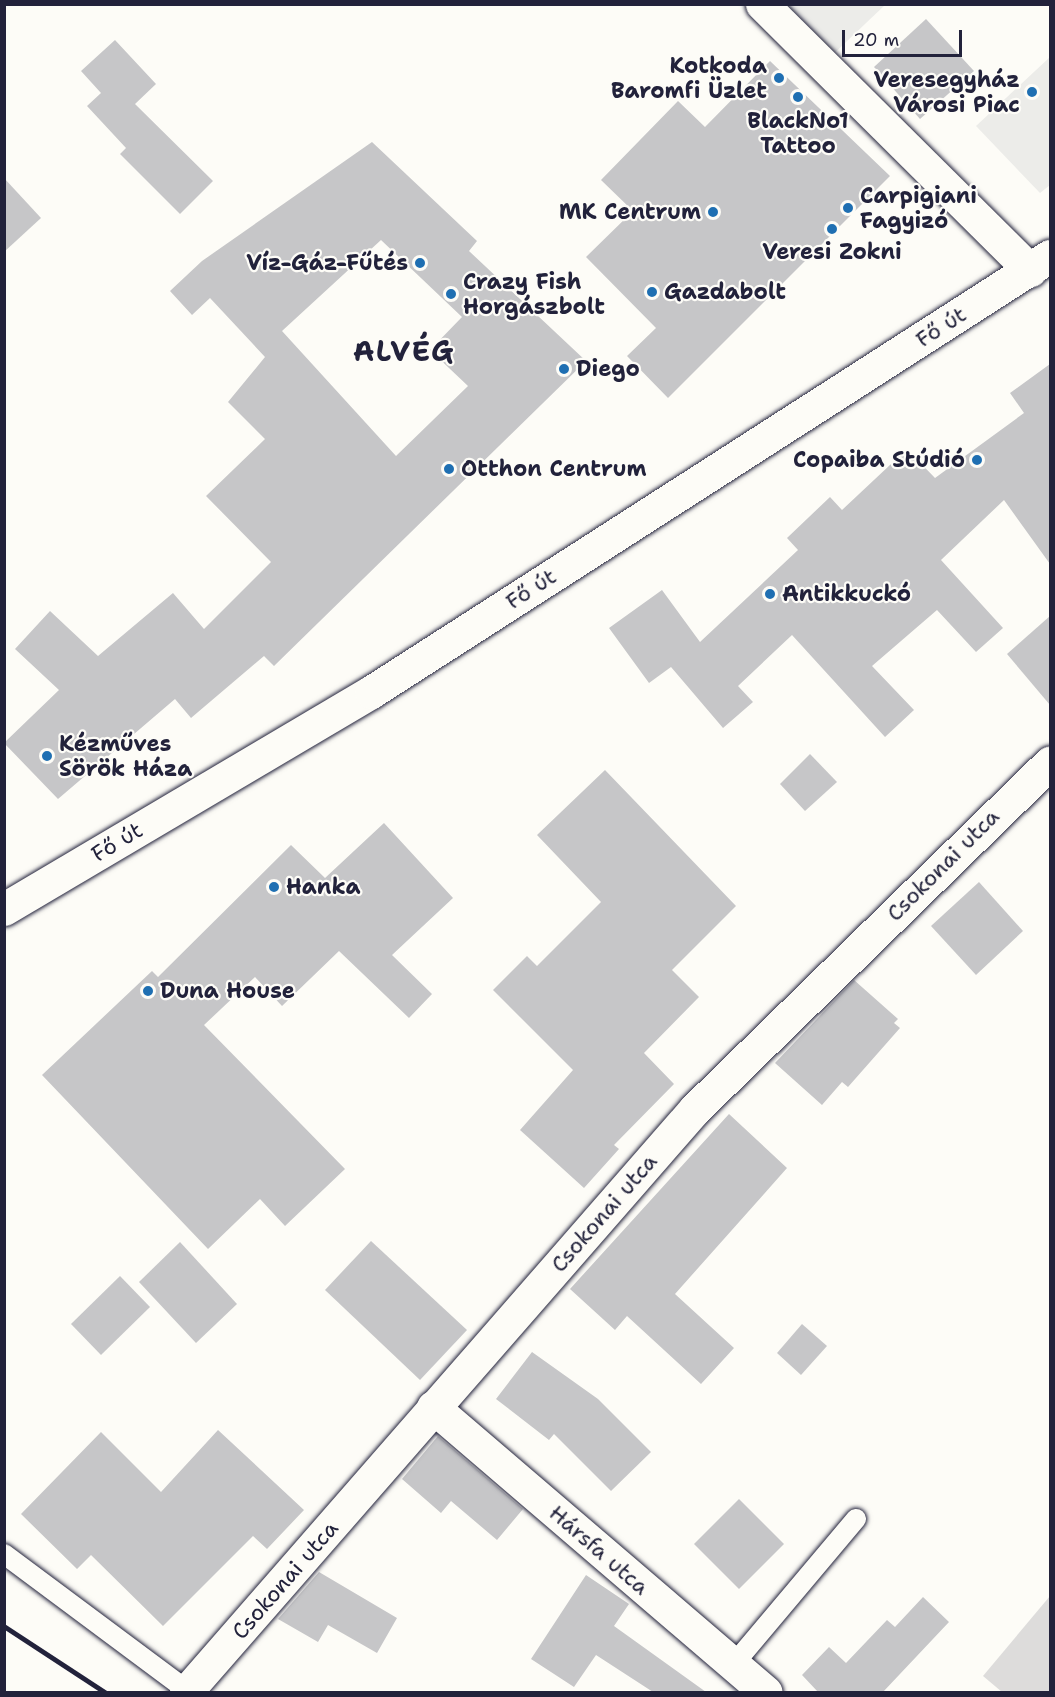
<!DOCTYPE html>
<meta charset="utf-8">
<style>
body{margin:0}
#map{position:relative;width:1055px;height:1697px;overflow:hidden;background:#fdfcf7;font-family:"Shantell Sans",sans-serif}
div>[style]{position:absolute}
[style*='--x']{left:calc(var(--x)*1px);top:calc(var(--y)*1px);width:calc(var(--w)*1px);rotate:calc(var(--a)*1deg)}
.built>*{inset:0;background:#ecece9}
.green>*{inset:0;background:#dddcdb}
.building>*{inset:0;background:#c6c6c8}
.roads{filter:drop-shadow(0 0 2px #22223b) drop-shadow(0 0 2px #22223b)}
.lane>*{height:20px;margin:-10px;padding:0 10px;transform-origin:10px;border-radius:10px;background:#fdfcf7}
.street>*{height:33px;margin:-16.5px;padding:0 16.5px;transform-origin:16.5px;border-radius:16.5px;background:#fdfcf7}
.secondary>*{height:33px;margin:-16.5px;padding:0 16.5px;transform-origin:16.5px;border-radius:16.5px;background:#fdfcf7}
.rail>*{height:4.5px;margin:-2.25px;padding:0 2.25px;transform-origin:2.25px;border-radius:2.25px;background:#22223b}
.dots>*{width:16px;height:16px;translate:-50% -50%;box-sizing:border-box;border:3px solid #fdfcf7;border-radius:50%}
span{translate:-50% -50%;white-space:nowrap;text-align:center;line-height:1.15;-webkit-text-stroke:4.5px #fdfcf7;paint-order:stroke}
.poi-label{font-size:22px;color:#22223b;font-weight:700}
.right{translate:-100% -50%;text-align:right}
.left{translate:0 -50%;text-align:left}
.street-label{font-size:22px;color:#22223b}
.district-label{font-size:28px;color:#22223b;font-weight:700;letter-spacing:1.5px}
.frame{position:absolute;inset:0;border:6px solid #22223b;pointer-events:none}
.scale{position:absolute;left:842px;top:30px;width:120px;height:27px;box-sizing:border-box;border:3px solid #22223b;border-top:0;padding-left:8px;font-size:18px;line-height:21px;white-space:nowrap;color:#22223b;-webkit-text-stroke:4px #fdfcf7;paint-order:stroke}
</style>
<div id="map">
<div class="built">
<i style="clip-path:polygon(768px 5px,885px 5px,825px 62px)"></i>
<i style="clip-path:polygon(1050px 57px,1050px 185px,1040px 193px,976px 126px)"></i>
</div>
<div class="green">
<i style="clip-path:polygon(1050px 1596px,1050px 1692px,1002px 1692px,983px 1676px)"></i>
</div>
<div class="building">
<i style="clip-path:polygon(926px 19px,974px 71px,920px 119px,874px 67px)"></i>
<i style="clip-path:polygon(115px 40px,156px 84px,135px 104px,213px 181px,180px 214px,120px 154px,126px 148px,87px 106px,101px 93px,81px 71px)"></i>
<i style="clip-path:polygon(770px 61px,890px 176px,668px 398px,627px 356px,656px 328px,586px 257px,633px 211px,601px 180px,678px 101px,705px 127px)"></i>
<i style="clip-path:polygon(evenodd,372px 142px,477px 241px,469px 251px,586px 361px,274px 666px,264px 656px,191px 718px,175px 699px,58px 799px,4px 743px,59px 690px,15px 649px,50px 611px,98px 656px,173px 593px,204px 629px,271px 562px,206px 496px,265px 439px,228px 402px,265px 357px,210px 298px,192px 315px,170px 291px,202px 261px,372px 142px,381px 240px,462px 317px,430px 350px,468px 386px,396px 456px,282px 331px,381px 240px)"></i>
<i style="clip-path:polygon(4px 178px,41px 218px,4px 252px)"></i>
<i style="clip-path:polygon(1050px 364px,1050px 564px,1004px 500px,941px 560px,1003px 628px,976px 652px,937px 610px,872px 666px,914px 710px,885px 737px,792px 635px,738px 686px,753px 702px,723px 728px,671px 667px,649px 683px,609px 628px,662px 590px,700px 642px,798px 550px,787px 538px,830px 497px,842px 510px,907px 449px,935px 478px,1024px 413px,1010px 393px)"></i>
<i style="clip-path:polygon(1050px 616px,1050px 705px,1007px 654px)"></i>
<i style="clip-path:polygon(810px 754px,837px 782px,805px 811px,780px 784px)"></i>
<i style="clip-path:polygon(605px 770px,736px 906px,672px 970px,699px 997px,644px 1053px,674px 1084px,614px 1145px,619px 1149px,584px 1188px,520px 1130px,573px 1070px,493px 990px,527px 956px,537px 966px,601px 902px,537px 835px)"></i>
<i style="clip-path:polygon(384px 823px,453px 898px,392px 955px,432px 994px,409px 1018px,339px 951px,282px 1006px,255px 977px,204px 1025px,345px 1169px,285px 1226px,260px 1199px,208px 1249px,42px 1075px,152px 971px,158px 977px,291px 845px,325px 878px)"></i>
<i style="clip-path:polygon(979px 882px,1023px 931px,976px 975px,931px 926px)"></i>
<i style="clip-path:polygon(854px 980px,898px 1019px,894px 1023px,900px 1028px,848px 1087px,842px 1082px,822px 1105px,775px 1063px)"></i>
<i style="clip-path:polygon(729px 1114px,787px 1168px,675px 1294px,734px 1348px,701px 1384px,627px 1316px,615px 1330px,570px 1289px)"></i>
<i style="clip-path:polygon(371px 1241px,467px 1330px,420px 1380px,325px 1290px)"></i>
<i style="clip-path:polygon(180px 1242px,237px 1304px,196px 1343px,139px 1282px)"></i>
<i style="clip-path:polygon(120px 1276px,150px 1307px,101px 1355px,71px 1324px)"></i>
<i style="clip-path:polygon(802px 1324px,827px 1346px,801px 1375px,777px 1353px)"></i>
<i style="clip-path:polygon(532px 1352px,598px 1399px,651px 1452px,611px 1491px,554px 1434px,549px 1440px,496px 1399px)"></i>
<i style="clip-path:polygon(218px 1430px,304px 1510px,267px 1549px,253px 1536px,163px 1626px,91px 1555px,77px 1569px,21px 1514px,101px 1432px,161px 1492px)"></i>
<i style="clip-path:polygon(438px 1436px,523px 1509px,497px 1540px,451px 1501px,441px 1513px,402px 1479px)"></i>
<i style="clip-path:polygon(739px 1499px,784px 1544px,739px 1589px,694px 1544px)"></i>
<i style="clip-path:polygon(319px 1572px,397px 1618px,377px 1653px,328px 1625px,318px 1642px,278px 1619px)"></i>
<i style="clip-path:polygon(586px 1575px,629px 1604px,614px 1626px,706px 1692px,653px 1692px,596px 1655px,574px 1687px,531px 1659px)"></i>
<i style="clip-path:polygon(923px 1597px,949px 1622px,883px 1692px,818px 1692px,802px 1675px,829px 1647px,846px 1663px,887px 1620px,895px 1627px)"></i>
</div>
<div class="roads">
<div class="lane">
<i style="--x:4;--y:1554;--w:229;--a:36.7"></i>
<i style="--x:733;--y:1665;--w:191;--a:-49.9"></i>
</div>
<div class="street">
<i style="--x:762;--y:4;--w:378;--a:44.8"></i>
<i style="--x:433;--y:1407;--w:438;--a:40.6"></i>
<i style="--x:186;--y:1692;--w:774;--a:-48.88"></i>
<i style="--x:695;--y:1109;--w:496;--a:-44.3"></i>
</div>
<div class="secondary">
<i style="--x:4;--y:909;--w:426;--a:-30.6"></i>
<i style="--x:371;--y:692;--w:807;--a:-32.71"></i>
</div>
</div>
<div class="rail">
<i style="--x:4;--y:1626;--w:121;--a:33.2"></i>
</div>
<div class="dots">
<i style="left:779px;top:78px;background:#1f6fb2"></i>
<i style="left:1032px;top:92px;background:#1f6fb2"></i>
<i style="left:798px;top:97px;background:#1f6fb2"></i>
<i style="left:848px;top:208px;background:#1f6fb2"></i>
<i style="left:713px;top:212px;background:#1f6fb2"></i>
<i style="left:832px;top:229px;background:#1f6fb2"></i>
<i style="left:420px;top:263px;background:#1f6fb2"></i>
<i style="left:652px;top:292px;background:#1f6fb2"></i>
<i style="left:451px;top:294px;background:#1f6fb2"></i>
<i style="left:564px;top:369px;background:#1f6fb2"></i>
<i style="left:977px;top:460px;background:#1f6fb2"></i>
<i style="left:449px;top:469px;background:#1f6fb2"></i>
<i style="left:770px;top:594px;background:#1f6fb2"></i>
<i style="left:47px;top:756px;background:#1f6fb2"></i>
<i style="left:274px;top:887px;background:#1f6fb2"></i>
<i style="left:148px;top:991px;background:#1f6fb2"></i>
</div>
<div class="poi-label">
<span class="right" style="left:767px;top:78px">Kotkoda<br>Baromfi Üzlet</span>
<span class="right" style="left:1020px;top:92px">Veresegyház<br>Városi Piac</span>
<span style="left:798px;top:133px">BlackNo1<br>Tattoo</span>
<span class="left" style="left:860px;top:208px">Carpigiani<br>Fagyizó</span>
<span class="right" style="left:701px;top:212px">MK Centrum</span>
<span style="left:832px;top:252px">Veresi Zokni</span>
<span class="right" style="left:408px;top:263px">Víz-Gáz-Fűtés</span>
<span class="left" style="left:463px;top:294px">Crazy Fish<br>Horgászbolt</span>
<span class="left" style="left:664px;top:292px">Gazdabolt</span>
<span class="left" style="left:576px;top:369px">Diego</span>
<span class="right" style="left:965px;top:460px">Copaiba Stúdió</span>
<span class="left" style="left:461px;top:469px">Otthon Centrum</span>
<span class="left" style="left:782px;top:594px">Antikkuckó</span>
<span class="left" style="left:59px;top:756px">Kézműves<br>Sörök Háza</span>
<span class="left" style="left:286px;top:887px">Hanka</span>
<span class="left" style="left:160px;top:991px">Duna House</span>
</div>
<div class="street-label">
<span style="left:941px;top:327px;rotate:-33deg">Fő út</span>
<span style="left:531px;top:589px;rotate:-33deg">Fő út</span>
<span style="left:117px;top:842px;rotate:-31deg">Fő út</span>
<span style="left:943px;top:865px;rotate:-45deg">Csokonai utca</span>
<span style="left:604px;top:1213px;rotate:-49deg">Csokonai utca</span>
<span style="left:599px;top:1550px;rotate:41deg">Hársfa utca</span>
<span style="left:285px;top:1580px;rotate:-49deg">Csokonai utca</span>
</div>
<div class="district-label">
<span style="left:404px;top:351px">ALVÉG</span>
</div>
<div class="frame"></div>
<div class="scale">20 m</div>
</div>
